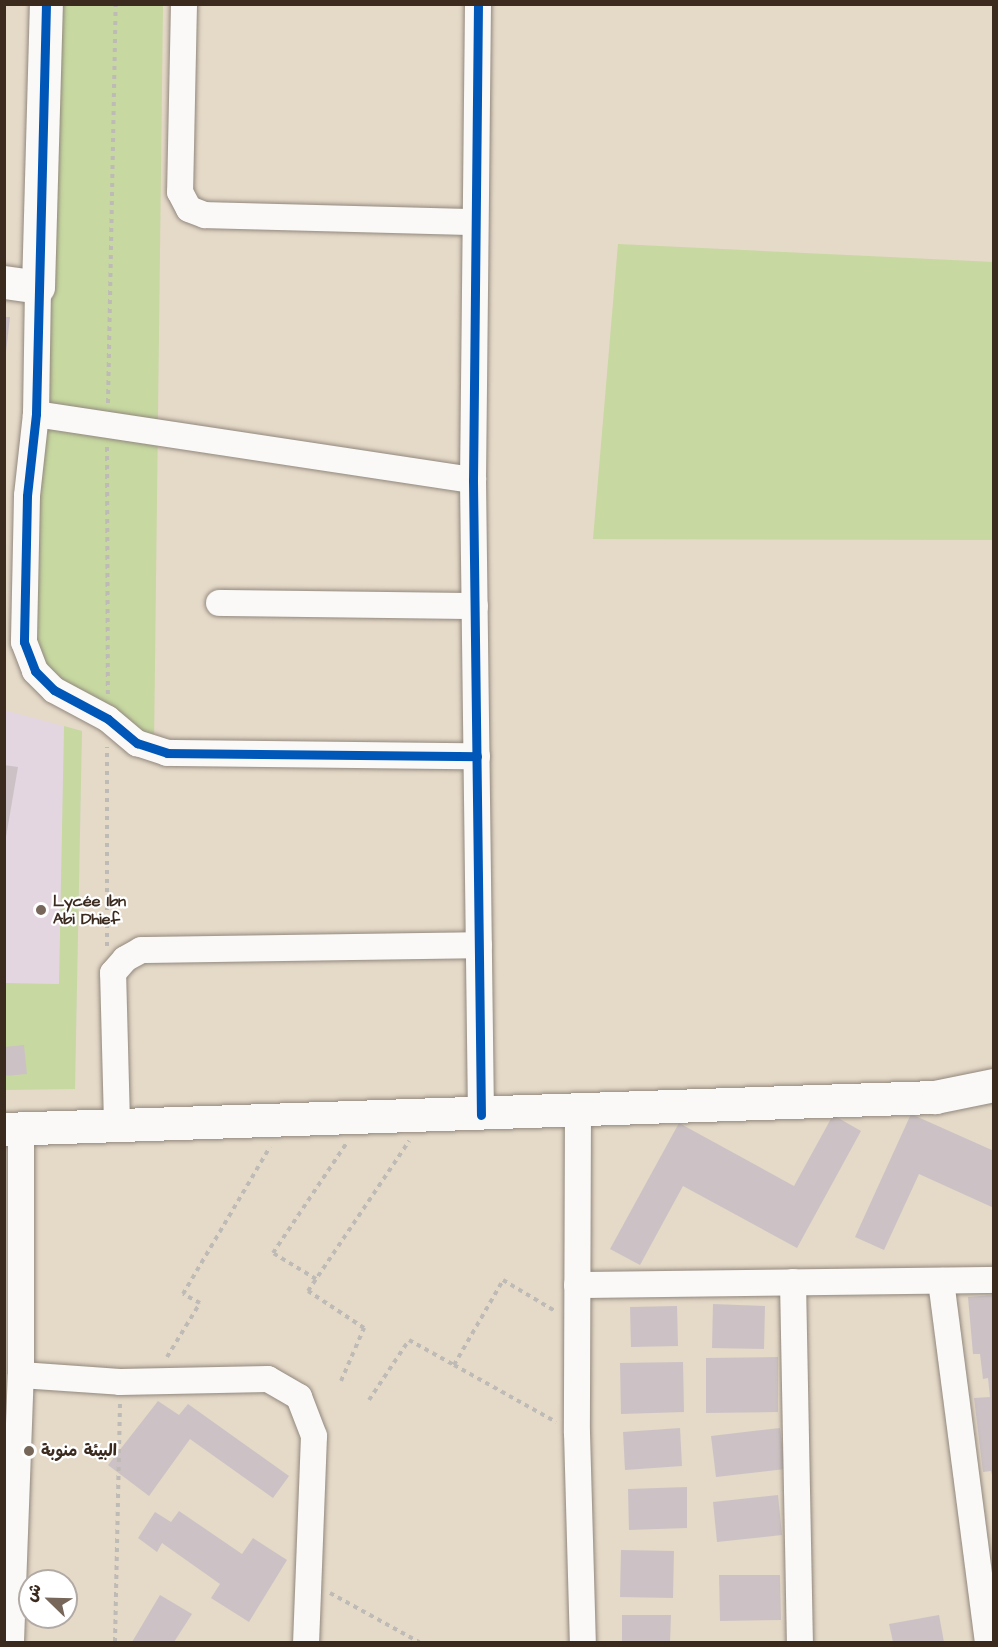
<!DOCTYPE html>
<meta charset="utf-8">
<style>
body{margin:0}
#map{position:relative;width:998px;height:1647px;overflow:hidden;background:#e5d9c8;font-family:"Architects Daughter","Playpen Sans Arabic",sans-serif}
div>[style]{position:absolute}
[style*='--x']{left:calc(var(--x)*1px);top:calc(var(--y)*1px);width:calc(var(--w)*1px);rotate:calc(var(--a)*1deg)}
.built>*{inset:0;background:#e3d6e0}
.green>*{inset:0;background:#c7d8a1}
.building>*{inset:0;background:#ccc2c5}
.path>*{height:4px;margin-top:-2px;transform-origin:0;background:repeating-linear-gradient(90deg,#bebab6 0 4.5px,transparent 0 9px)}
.roads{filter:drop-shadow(0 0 2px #91887d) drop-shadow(0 0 2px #91887d)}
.street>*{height:26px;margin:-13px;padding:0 13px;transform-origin:13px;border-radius:13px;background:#fbf9f7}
.secondary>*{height:33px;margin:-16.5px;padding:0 16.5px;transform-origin:16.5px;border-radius:16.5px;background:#fbf9f7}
.cycleway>*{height:9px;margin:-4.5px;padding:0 4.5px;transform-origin:4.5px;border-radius:4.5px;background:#0057b8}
.dots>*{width:16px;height:16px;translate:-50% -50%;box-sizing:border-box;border:3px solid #fff;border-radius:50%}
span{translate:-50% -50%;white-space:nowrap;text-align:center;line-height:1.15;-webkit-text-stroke:4.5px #fff;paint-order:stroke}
.poi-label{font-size:16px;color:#3b2a1e;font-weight:700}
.left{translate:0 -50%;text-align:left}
.frame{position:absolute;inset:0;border:6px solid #3b2a1e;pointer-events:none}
.north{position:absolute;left:18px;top:1569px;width:60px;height:60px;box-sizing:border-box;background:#fff;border:2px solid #b1aaa5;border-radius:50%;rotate:293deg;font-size:16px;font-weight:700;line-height:24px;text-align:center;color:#3b2a1e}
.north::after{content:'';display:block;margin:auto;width:21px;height:27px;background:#76675a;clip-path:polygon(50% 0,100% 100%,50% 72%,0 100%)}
</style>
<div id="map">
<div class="built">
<i style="clip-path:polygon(4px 710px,82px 731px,75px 1089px,5px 1090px)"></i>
</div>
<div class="green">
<i style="clip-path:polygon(48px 5px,163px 5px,154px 745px,48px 670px,36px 648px)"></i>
<i style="clip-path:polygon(618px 244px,993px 262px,993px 540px,593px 539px)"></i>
<i style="clip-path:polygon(64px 726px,82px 731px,75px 1089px,5px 1090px,5px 983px,59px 984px)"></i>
</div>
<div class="building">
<i style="clip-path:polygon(4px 317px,10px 317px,6px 352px,4px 352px)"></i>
<i style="clip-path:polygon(4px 765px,18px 767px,6px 837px,4px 837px)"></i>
<i style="clip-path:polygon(24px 1045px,27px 1074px,4px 1076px,4px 1047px)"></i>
<i style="clip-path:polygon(911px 1114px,994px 1151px,994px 1208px,919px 1174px,884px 1250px,855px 1237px)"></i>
<i style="clip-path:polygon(833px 1115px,861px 1131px,797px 1248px,683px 1186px,640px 1265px,610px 1249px,679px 1123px,794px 1186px)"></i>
<i style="clip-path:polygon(994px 1295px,994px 1475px,992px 1475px,991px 1471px,983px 1472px,974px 1398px,990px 1397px,988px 1378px,983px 1379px,980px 1354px,973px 1354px,968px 1297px)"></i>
<i style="clip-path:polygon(713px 1304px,765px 1306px,764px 1349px,712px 1348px)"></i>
<i style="clip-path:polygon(677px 1306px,678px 1346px,631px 1347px,630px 1307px)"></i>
<i style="clip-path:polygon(778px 1357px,778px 1412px,706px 1413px,706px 1358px)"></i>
<i style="clip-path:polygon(683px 1362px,684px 1412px,621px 1414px,620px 1363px)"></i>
<i style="clip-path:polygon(158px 1401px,179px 1415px,188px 1404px,289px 1476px,273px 1498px,190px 1439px,149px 1496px,108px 1465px)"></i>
<i style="clip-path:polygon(680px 1428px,682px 1466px,625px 1470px,623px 1432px)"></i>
<i style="clip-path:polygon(780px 1428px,785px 1469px,716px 1477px,711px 1436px)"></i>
<i style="clip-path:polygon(687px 1487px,687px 1528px,629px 1530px,628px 1489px)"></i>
<i style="clip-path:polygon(778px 1495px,782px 1535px,717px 1542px,713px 1502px)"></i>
<i style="clip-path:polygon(179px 1511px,242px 1554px,253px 1538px,287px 1560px,249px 1622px,211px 1598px,220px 1584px,162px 1543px,157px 1552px,138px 1538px,155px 1512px,171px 1522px)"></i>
<i style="clip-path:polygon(621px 1550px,674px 1551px,673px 1598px,620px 1597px)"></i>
<i style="clip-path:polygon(719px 1575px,780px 1575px,781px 1620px,720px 1621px)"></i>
<i style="clip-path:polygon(160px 1595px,192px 1614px,174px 1642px,132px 1642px)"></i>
<i style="clip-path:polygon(622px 1615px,671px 1615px,670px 1642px,622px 1642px)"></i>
<i style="clip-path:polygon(939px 1615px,944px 1642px,893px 1642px,889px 1624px)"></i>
</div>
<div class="path">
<i style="--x:108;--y:403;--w:399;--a:-88.9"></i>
<i style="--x:107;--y:447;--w:247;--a:89.8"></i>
<i style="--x:107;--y:946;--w:199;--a:-90"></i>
<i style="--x:316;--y:1279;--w:50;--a:-148.8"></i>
<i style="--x:273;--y:1253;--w:131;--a:-56.2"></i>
<i style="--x:167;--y:1357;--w:63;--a:-58.6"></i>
<i style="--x:200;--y:1303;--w:19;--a:-152"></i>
<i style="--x:183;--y:1294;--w:171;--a:-59.4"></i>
<i style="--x:454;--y:1365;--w:117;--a:29.2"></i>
<i style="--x:341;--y:1381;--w:58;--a:-66.5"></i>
<i style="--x:364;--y:1328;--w:67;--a:-146.5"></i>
<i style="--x:308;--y:1291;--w:181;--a:-56"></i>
<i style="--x:369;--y:1400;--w:72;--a:-56.3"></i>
<i style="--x:409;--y:1340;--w:51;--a:29.1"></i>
<i style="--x:454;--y:1365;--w:98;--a:-60"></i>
<i style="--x:503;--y:1280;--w:61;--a:30.8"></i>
<i style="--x:330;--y:1593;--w:102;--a:28.8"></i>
<i style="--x:115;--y:1642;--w:239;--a:-88.8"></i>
</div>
<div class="roads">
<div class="street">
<i style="--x:184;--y:4;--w:188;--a:91.2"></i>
<i style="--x:180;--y:192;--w:19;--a:62"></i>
<i style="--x:189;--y:209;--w:17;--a:21"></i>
<i style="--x:205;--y:215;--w:270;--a:1.5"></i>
<i style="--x:478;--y:4;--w:476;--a:90.6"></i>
<i style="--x:473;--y:480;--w:635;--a:89.28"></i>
<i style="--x:38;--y:287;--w:127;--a:90.9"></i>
<i style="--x:36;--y:414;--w:82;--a:96.3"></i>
<i style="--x:27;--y:496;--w:146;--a:91.2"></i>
<i style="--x:24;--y:642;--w:31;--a:69"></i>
<i style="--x:35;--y:671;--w:27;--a:45"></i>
<i style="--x:54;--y:690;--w:61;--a:28.2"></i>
<i style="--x:108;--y:719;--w:38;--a:40"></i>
<i style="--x:137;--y:743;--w:32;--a:18"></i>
<i style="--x:167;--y:753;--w:310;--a:0.6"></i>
<i style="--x:36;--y:414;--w:442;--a:8.6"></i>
<i style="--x:219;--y:603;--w:256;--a:0.7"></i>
<i style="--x:578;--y:1110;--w:323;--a:90.2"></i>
<i style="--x:577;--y:1433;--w:209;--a:88.4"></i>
<i style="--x:117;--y:1123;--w:150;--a:-91.5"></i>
<i style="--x:113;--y:973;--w:18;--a:-49"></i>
<i style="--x:125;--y:959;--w:18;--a:-29"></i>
<i style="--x:141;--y:950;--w:338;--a:-0.8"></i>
<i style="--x:941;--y:1281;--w:364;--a:82.6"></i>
<i style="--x:793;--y:1282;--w:360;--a:88.9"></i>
<i style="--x:577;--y:1285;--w:417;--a:-0.7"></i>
<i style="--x:21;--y:1375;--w:99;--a:4"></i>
<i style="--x:120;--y:1382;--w:148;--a:-1.2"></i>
<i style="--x:268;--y:1379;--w:36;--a:30"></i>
<i style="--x:299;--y:1397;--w:42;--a:69"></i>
<i style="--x:314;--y:1436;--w:206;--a:92.2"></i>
<i style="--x:11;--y:1642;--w:267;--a:-87.9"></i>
<i style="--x:21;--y:1375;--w:248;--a:-90"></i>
</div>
<div class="secondary">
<i style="--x:4;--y:282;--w:34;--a:8"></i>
<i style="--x:38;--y:287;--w:283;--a:-88.4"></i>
<i style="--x:4;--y:1129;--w:932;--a:-1.97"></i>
<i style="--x:935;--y:1097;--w:60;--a:-11.5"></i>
</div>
</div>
<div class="cycleway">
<i style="--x:46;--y:4;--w:410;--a:91.4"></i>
<i style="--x:36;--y:414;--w:82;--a:96.3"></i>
<i style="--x:27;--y:496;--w:146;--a:91.2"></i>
<i style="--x:24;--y:642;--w:31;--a:69"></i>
<i style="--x:35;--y:671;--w:27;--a:45"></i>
<i style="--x:54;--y:690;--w:61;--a:28.2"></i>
<i style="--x:108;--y:719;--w:38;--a:40"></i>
<i style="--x:137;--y:743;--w:32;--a:18"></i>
<i style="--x:167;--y:753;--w:310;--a:0.6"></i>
<i style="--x:478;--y:4;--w:476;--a:90.6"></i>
<i style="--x:473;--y:480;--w:635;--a:89.28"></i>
</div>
<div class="dots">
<i style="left:41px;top:910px;background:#76675a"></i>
<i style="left:29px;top:1451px;background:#76675a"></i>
</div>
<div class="poi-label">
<span class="left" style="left:53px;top:910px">Lycée Ibn<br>Abi Dhief</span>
<span class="left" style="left:41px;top:1451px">البيئة منوبة</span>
</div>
<div class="frame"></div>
<div class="north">ش</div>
</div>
